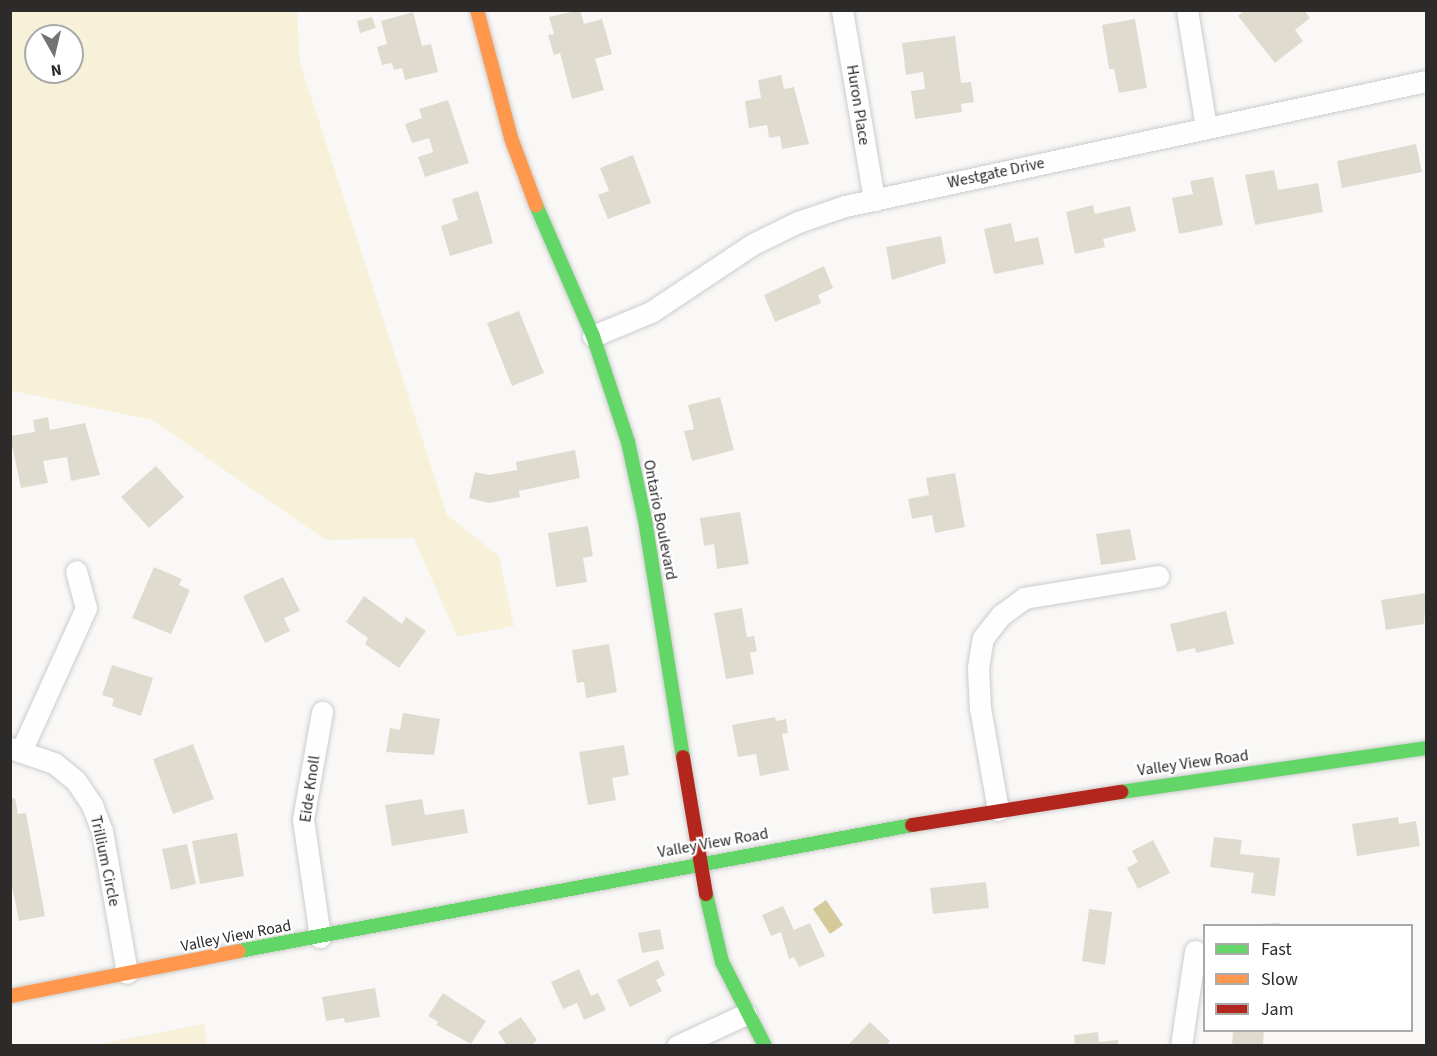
<!DOCTYPE html>
<style>
body{margin:0}
#map{position:relative;width:1437px;height:1056px;overflow:hidden;background:#f9f8f7;font-family:"Source Sans 3",sans-serif}
div>[style]{position:absolute}
[style*='--x']{left:calc(var(--x)*1px);top:calc(var(--y)*1px);width:calc(var(--w)*1px);rotate:calc(var(--a)*1deg)}
.green>*{inset:0;background:#f8f1d9}
.water>*{inset:0;background:#d5ca9c}
.building>*{inset:0;background:#dfdccf}
.roads{filter:drop-shadow(0 0 2px #cdcccb) drop-shadow(0 0 2px #cdcccb)}
.street>*{height:21px;margin:-10.5px;padding:0 10.5px;transform-origin:10.5px;border-radius:10.5px;background:#fefefe}
.fast>*{height:14px;margin:-7px;padding:0 7px;transform-origin:7px;border-radius:7px;background:#63d668}
.slow>*{height:14px;margin:-7px;padding:0 7px;transform-origin:7px;border-radius:7px;background:#ff974d}
.jam>*{height:14px;margin:-7px;padding:0 7px;transform-origin:7px;border-radius:7px;background:#b3261e}
span{translate:-50% -50%;white-space:nowrap;text-align:center;line-height:1.15;-webkit-text-stroke:4.5px #fff;paint-order:stroke}
.street-label{font-size:16px;color:#2c2b2a}
.frame{position:absolute;inset:0;border:12px solid #2c2b2a;pointer-events:none}
.legend{position:absolute;left:1203px;top:924px;width:210px;height:108px;box-sizing:border-box;background:#fff;border:2px solid #abaaaa;margin:0;padding:8px 10px;list-style:none;font-size:18px;color:#2c2b2a}
.legend li{display:flex;align-items:center;gap:12px;height:30px}
.legend b{width:30px;border:2px solid #abaaaa}
.north{position:absolute;left:24px;top:24px;width:60px;height:60px;box-sizing:border-box;background:#fff;border:2px solid #abaaaa;border-radius:50%;rotate:172deg;font-size:16px;font-weight:700;line-height:24px;text-align:center;color:#2c2b2a}
.north::after{content:'';display:block;margin:auto;width:21px;height:27px;background:#747372;clip-path:polygon(50% 0,100% 100%,50% 72%,0 100%)}
</style>
<div id="map">
<div class="green">
<i style="clip-path:polygon(evenodd,11px 10px,297px 11px,300px 63px,447px 515px,499px 556px,514px 626px,457px 637px,414px 538px,326px 540px,152px 420px,13px 391px,11px 395px,11px 10px,36px 36px,72px 36px,72px 72px,36px 72px,36px 36px)"></i>
<i style="clip-path:polygon(204px 1024px,207px 1045px,93px 1045px)"></i>
</div>
<div class="water">
<i style="clip-path:polygon(826px 900px,843px 925px,830px 934px,813px 909px)"></i>
</div>
<div class="building">
<i style="clip-path:polygon(580px 10px,584px 24px,602px 19px,612px 54px,595px 59px,604px 90px,572px 99px,560px 53px,554px 55px,548px 35px,554px 34px,549px 17px)"></i>
<i style="clip-path:polygon(1245px 10px,1304px 10px,1310px 18px,1295px 30px,1303px 41px,1275px 63px,1238px 16px)"></i>
<i style="clip-path:polygon(413px 12px,422px 46px,431px 44px,438px 72px,405px 80px,402px 68px,394px 70px,392px 63px,382px 65px,377px 47px,387px 44px,381px 21px)"></i>
<i style="clip-path:polygon(372px 17px,376px 28px,360px 33px,357px 21px)"></i>
<i style="clip-path:polygon(1135px 19px,1147px 88px,1119px 93px,1114px 69px,1109px 69px,1102px 25px)"></i>
<i style="clip-path:polygon(955px 36px,961px 83px,971px 82px,974px 102px,961px 104px,962px 112px,915px 119px,911px 91px,925px 89px,923px 72px,906px 75px,902px 43px)"></i>
<i style="clip-path:polygon(781px 75px,784px 89px,794px 87px,809px 144px,782px 149px,780px 136px,769px 138px,767px 125px,749px 128px,745px 101px,761px 98px,758px 80px)"></i>
<i style="clip-path:polygon(448px 100px,469px 163px,425px 177px,418px 157px,433px 152px,429px 138px,412px 143px,405px 124px,422px 118px,419px 109px)"></i>
<i style="clip-path:polygon(1416px 144px,1422px 172px,1342px 188px,1337px 161px)"></i>
<i style="clip-path:polygon(633px 155px,651px 203px,608px 219px,598px 195px,609px 191px,600px 168px)"></i>
<i style="clip-path:polygon(1274px 170px,1278px 190px,1318px 183px,1323px 212px,1255px 225px,1245px 175px)"></i>
<i style="clip-path:polygon(1213px 177px,1223px 225px,1179px 234px,1172px 198px,1193px 194px,1190px 181px)"></i>
<i style="clip-path:polygon(478px 191px,493px 243px,450px 256px,441px 226px,458px 220px,452px 199px)"></i>
<i style="clip-path:polygon(1093px 205px,1095px 214px,1130px 206px,1136px 231px,1103px 239px,1105px 247px,1075px 254px,1066px 212px)"></i>
<i style="clip-path:polygon(1011px 223px,1015px 242px,1038px 237px,1044px 264px,994px 274px,984px 229px)"></i>
<i style="clip-path:polygon(941px 236px,946px 263px,892px 280px,886px 247px)"></i>
<i style="clip-path:polygon(824px 266px,833px 288px,818px 295px,821px 303px,775px 322px,764px 295px)"></i>
<i style="clip-path:polygon(519px 311px,544px 373px,512px 386px,487px 323px)"></i>
<i style="clip-path:polygon(720px 397px,734px 450px,692px 461px,684px 431px,694px 429px,688px 405px)"></i>
<i style="clip-path:polygon(48px 417px,50px 430px,85px 423px,100px 475px,71px 481px,67px 457px,43px 461px,48px 483px,21px 488px,10px 436px,35px 432px,33px 420px)"></i>
<i style="clip-path:polygon(575px 450px,580px 478px,519px 491px,520px 497px,489px 503px,469px 498px,475px 472px,489px 475px,517px 470px,516px 462px)"></i>
<i style="clip-path:polygon(156px 466px,184px 497px,149px 528px,121px 497px)"></i>
<i style="clip-path:polygon(955px 473px,965px 527px,935px 533px,932px 515px,912px 519px,908px 499px,929px 495px,926px 478px)"></i>
<i style="clip-path:polygon(740px 512px,749px 564px,717px 569px,714px 544px,704px 546px,700px 518px)"></i>
<i style="clip-path:polygon(588px 526px,593px 556px,583px 558px,587px 582px,556px 587px,548px 533px)"></i>
<i style="clip-path:polygon(1130px 529px,1136px 560px,1101px 565px,1096px 534px)"></i>
<i style="clip-path:polygon(154px 567px,182px 579px,179px 585px,190px 590px,171px 634px,132px 618px)"></i>
<i style="clip-path:polygon(283px 577px,300px 611px,284px 618px,290px 631px,265px 643px,243px 596px)"></i>
<i style="clip-path:polygon(1426px 593px,1424px 624px,1386px 630px,1381px 600px)"></i>
<i style="clip-path:polygon(364px 596px,402px 624px,406px 617px,426px 631px,399px 668px,365px 644px,368px 638px,346px 622px)"></i>
<i style="clip-path:polygon(742px 608px,747px 637px,754px 636px,757px 651px,750px 653px,754px 674px,726px 679px,714px 613px)"></i>
<i style="clip-path:polygon(1226px 611px,1234px 644px,1196px 653px,1195px 648px,1177px 652px,1170px 624px)"></i>
<i style="clip-path:polygon(609px 644px,617px 692px,586px 698px,584px 682px,577px 683px,572px 650px)"></i>
<i style="clip-path:polygon(112px 665px,153px 678px,141px 716px,112px 706px,114px 699px,102px 695px)"></i>
<i style="clip-path:polygon(403px 713px,440px 719px,434px 755px,386px 752px,390px 728px,400px 730px)"></i>
<i style="clip-path:polygon(775px 717px,776px 721px,786px 719px,788px 733px,782px 734px,789px 770px,760px 776px,756px 754px,738px 757px,732px 725px)"></i>
<i style="clip-path:polygon(193px 744px,214px 799px,173px 814px,153px 759px)"></i>
<i style="clip-path:polygon(624px 745px,629px 775px,612px 778px,616px 800px,588px 805px,579px 752px)"></i>
<i style="clip-path:polygon(15px 798px,18px 814px,26px 813px,45px 916px,19px 921px,10px 876px,10px 799px)"></i>
<i style="clip-path:polygon(422px 799px,425px 815px,464px 809px,468px 833px,392px 846px,385px 805px)"></i>
<i style="clip-path:polygon(1398px 817px,1399px 824px,1416px 821px,1420px 846px,1357px 856px,1352px 824px)"></i>
<i style="clip-path:polygon(237px 833px,244px 876px,200px 884px,192px 841px)"></i>
<i style="clip-path:polygon(1214px 837px,1242px 840px,1240px 854px,1280px 858px,1275px 896px,1251px 893px,1254px 873px,1210px 867px)"></i>
<i style="clip-path:polygon(1153px 840px,1170px 873px,1138px 889px,1127px 868px,1138px 862px,1132px 851px)"></i>
<i style="clip-path:polygon(187px 844px,196px 884px,171px 890px,162px 849px)"></i>
<i style="clip-path:polygon(986px 882px,989px 908px,933px 914px,930px 888px)"></i>
<i style="clip-path:polygon(783px 906px,794px 930px,810px 923px,825px 956px,799px 967px,794px 957px,789px 959px,781px 932px,771px 936px,762px 915px)"></i>
<i style="clip-path:polygon(1089px 909px,1112px 912px,1105px 965px,1082px 961px)"></i>
<i style="clip-path:polygon(1280px 923px,1280px 926px,1262px 926px,1262px 924px)"></i>
<i style="clip-path:polygon(660px 929px,664px 949px,642px 953px,638px 933px)"></i>
<i style="clip-path:polygon(658px 960px,665px 975px,656px 980px,662px 991px,630px 1007px,617px 980px)"></i>
<i style="clip-path:polygon(579px 969px,591px 996px,598px 993px,606px 1010px,584px 1020px,577px 1003px,563px 1009px,551px 982px)"></i>
<i style="clip-path:polygon(375px 988px,380px 1017px,345px 1023px,344px 1018px,326px 1021px,322px 997px)"></i>
<i style="clip-path:polygon(443px 993px,486px 1021px,471px 1044px,436px 1025px,438px 1022px,428px 1016px)"></i>
<i style="clip-path:polygon(521px 1017px,537px 1040px,531px 1046px,507px 1046px,498px 1032px)"></i>
<i style="clip-path:polygon(870px 1022px,890px 1041px,886px 1046px,847px 1046px)"></i>
<i style="clip-path:polygon(1233px 1030px,1264px 1030px,1263px 1046px,1232px 1046px)"></i>
<i style="clip-path:polygon(1098px 1032px,1099px 1042px,1118px 1040px,1118px 1046px,1075px 1046px,1074px 1035px)"></i>
</div>
<div class="roads">
<div class="street">
<i style="--x:842;--y:10;--w:193;--a:80.4"></i>
<i style="--x:1187;--y:10;--w:119;--a:80.8"></i>
<i style="--x:593;--y:336;--w:63;--a:-22.5"></i>
<i style="--x:651;--y:312;--w:123;--a:-33.7"></i>
<i style="--x:753;--y:244;--w:50;--a:-26.1"></i>
<i style="--x:798;--y:222;--w:50;--a:-18.8"></i>
<i style="--x:845;--y:206;--w:594;--a:-12.14"></i>
<i style="--x:10;--y:748;--w:46;--a:18.8"></i>
<i style="--x:54;--y:763;--w:28;--a:39"></i>
<i style="--x:76;--y:781;--w:29;--a:56"></i>
<i style="--x:92;--y:805;--w:28;--a:69"></i>
<i style="--x:102;--y:831;--w:144;--a:80"></i>
<i style="--x:22;--y:749;--w:155;--a:-65.6"></i>
<i style="--x:86;--y:608;--w:38;--a:-105"></i>
<i style="--x:998;--y:810;--w:104;--a:-100"></i>
<i style="--x:980;--y:708;--w:40;--a:-92.9"></i>
<i style="--x:978;--y:668;--w:30;--a:-81"></i>
<i style="--x:983;--y:638;--w:29;--a:-52"></i>
<i style="--x:1001;--y:615;--w:29;--a:-36"></i>
<i style="--x:1024;--y:598;--w:136;--a:-9.3"></i>
<i style="--x:320;--y:937;--w:119;--a:-98.2"></i>
<i style="--x:303;--y:819;--w:109;--a:-79.9"></i>
<i style="--x:677;--y:1046;--w:76;--a:-24.9"></i>
<i style="--x:1181;--y:1046;--w:96;--a:-81.6"></i>
</div>
<div class="fast">
<i style="--x:536;--y:205;--w:143;--a:66.5"></i>
<i style="--x:593;--y:336;--w:112;--a:71.7"></i>
<i style="--x:628;--y:442;--w:80;--a:77.7"></i>
<i style="--x:645;--y:520;--w:240;--a:80.9"></i>
<i style="--x:1121;--y:792;--w:308;--a:-8.2"></i>
<i style="--x:706;--y:894;--w:70;--a:76.8"></i>
<i style="--x:722;--y:962;--w:94;--a:62.9"></i>
<i style="--x:239;--y:951;--w:685;--a:-10.6"></i>
</div>
<div class="slow">
<i style="--x:477;--y:10;--w:132;--a:75.1"></i>
<i style="--x:511;--y:138;--w:72;--a:69.5"></i>
<i style="--x:10;--y:996;--w:233;--a:-11.1"></i>
</div>
<div class="jam">
<i style="--x:683;--y:757;--w:139;--a:80.5"></i>
<i style="--x:912;--y:825;--w:212;--a:-9"></i>
</div>
</div>
<div class="street-label">
<span style="left:858px;top:105px;rotate:81deg">Huron Place</span>
<span style="left:996px;top:173px;rotate:-12deg">Westgate Drive</span>
<span style="left:660px;top:520px;rotate:79deg">Ontario Boulevard</span>
<span style="left:1193px;top:763px;rotate:-8deg">Valley View Road</span>
<span style="left:310px;top:789px;rotate:-82deg">Eide Knoll</span>
<span style="left:713px;top:843px;rotate:-10deg">Valley View Road</span>
<span style="left:105px;top:861px;rotate:78deg">Trillium Circle</span>
<span style="left:236px;top:936px;rotate:-11deg">Valley View Road</span>
</div>
<div class="frame"></div>
<ul class="legend">
<li><b style="height:8px;background:#63d668"></b>Fast</li>
<li><b style="height:8px;background:#ff974d"></b>Slow</li>
<li><b style="height:8px;background:#b3261e"></b>Jam</li>
</ul>
<div class="north">N</div>
</div>
